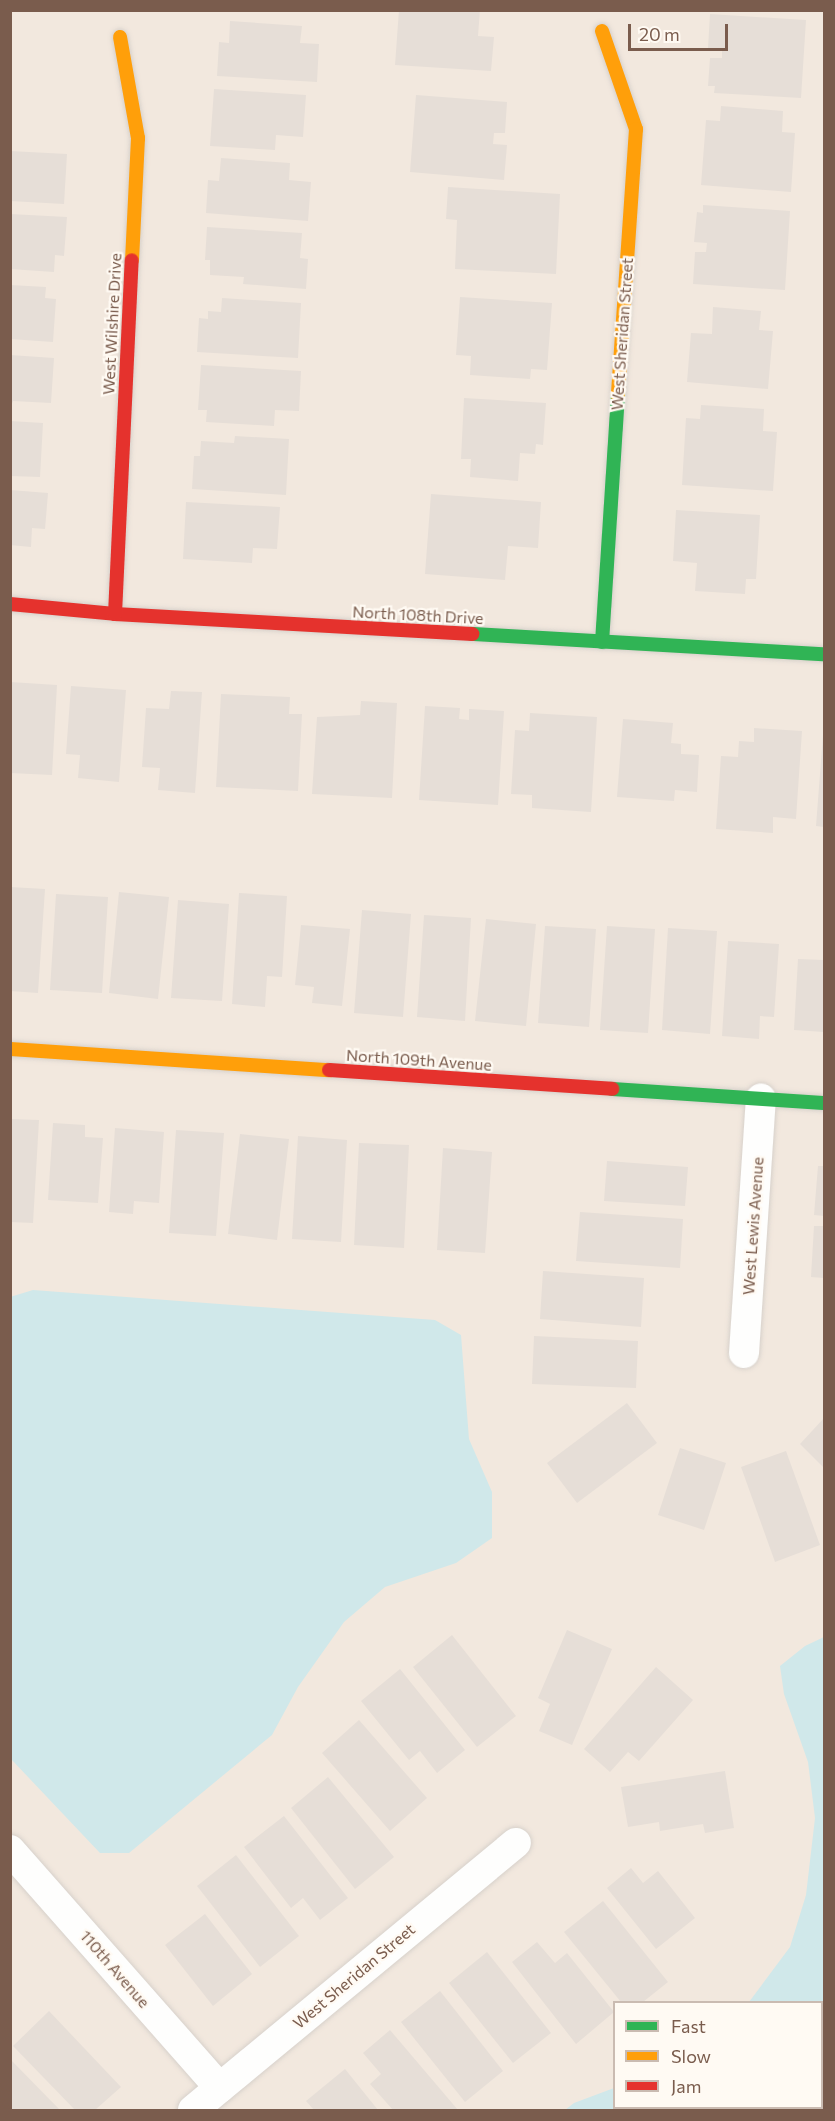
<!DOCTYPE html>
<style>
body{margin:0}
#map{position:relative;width:835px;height:2121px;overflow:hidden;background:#f9f5f0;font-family:Commissioner,sans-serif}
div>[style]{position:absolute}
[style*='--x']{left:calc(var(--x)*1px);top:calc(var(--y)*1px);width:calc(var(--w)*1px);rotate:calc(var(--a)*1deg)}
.residential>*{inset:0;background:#f2e8de}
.water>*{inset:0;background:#d0e8ea}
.building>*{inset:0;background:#e6ded7}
.roads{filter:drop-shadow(0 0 2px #d7d1cb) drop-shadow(0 0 2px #d7d1cb)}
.street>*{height:30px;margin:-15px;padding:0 15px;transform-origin:15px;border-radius:15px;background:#fefefd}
.fast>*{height:14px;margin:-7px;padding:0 7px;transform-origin:7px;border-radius:7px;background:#30b455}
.slow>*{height:14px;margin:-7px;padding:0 7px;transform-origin:7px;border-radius:7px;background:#ff9f0a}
.jam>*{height:14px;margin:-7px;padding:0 7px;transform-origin:7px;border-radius:7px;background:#e5322d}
span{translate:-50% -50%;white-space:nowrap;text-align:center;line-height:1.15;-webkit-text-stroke:4.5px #fffaf3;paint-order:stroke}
.street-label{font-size:16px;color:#7a5c4d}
.frame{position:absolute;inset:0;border:12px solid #7a5c4d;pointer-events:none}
.legend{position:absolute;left:613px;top:2001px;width:210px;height:108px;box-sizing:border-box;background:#fffaf3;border:2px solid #cabbb1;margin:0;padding:8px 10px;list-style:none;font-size:18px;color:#7a5c4d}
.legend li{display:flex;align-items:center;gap:12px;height:30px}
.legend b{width:30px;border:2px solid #cabbb1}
.scale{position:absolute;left:628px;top:24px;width:100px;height:27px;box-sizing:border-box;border:3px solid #7a5c4d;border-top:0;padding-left:8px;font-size:18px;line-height:21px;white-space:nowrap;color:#7a5c4d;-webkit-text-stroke:4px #fffaf3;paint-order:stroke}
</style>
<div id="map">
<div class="residential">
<i style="clip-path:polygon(evenodd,11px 11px,824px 11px,824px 2110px,11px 2110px,11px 11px,614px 2002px,822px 2002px,822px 2108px,614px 2108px,614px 2002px)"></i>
</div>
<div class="water">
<i style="clip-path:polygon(33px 1290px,435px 1320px,461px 1335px,469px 1439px,492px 1492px,492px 1538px,456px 1563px,385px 1587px,344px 1622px,298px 1687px,272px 1735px,129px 1853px,100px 1853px,11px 1759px,10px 1297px)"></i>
<i style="clip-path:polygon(824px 1637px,824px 2106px,819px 2110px,565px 2110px,574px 2103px,614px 2088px,614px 2108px,822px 2108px,822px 2002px,749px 2002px,790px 1947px,806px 1895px,815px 1818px,808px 1762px,784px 1694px,780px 1666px,805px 1646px)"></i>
</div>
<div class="building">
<i style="clip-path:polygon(399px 10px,480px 10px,478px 36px,494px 37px,491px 71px,395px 65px)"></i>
<i style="clip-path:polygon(710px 14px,806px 20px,801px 98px,714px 93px,715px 86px,708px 86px,710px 58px,722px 58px,722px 50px,708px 48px)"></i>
<i style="clip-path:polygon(230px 21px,302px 26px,300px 43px,319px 44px,317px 82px,217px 76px,219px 42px,229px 43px)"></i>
<i style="clip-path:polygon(214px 89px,306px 95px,303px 137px,276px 135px,275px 150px,210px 146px)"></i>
<i style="clip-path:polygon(416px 95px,507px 102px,505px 133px,494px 133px,493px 144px,507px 145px,504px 180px,410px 172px)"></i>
<i style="clip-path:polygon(721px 106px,783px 111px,782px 132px,795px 133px,791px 192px,701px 185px,706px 120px,720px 121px)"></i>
<i style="clip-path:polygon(10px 151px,67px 154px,64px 204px,10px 201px)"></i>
<i style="clip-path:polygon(221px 158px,290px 163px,289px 180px,311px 182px,308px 221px,206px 213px,208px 180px,219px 181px)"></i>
<i style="clip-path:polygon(448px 187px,560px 194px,556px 274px,455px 269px,457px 220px,446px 219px)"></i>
<i style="clip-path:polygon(703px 205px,790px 211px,785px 290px,693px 284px,695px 252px,706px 252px,707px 243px,694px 242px,697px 212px,703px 213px)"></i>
<i style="clip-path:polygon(10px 214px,67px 217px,64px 256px,55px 255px,54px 272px,10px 269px)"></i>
<i style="clip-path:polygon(207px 227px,302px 233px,300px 258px,308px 259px,306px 289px,243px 284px,244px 277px,210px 275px,210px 260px,205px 260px)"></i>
<i style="clip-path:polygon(10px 285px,46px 287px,45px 298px,56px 299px,53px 342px,10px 339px)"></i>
<i style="clip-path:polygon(460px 297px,552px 303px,547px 370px,531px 369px,530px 379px,470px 375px,471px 356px,456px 355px)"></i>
<i style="clip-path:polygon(222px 298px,301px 303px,298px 358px,197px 352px,199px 318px,208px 319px,208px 311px,221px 312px)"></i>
<i style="clip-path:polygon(713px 307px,761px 311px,759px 330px,773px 331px,768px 389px,687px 382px,691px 333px,712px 334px)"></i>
<i style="clip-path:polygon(10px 355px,54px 358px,51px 403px,13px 401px,10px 409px)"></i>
<i style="clip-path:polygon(201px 365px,301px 371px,299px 411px,275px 410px,274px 426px,206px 422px,207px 410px,198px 410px)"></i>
<i style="clip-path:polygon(464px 398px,546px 403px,543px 445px,536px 444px,535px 454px,520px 453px,518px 481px,470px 477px,471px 459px,461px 459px)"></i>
<i style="clip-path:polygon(701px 405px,764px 409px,763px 431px,777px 432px,773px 491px,682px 485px,686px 418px,700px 419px)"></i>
<i style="clip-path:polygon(10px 421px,43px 423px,40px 477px,10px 476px)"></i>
<i style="clip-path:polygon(235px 436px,289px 439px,286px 495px,192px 489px,194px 456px,200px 456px,201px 441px,234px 443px)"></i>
<i style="clip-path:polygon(10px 490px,48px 493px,45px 529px,32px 528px,31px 547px,10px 545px)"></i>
<i style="clip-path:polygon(431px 494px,541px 502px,538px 548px,508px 546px,505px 580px,425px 574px)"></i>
<i style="clip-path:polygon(186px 502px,280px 507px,277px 549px,253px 548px,252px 563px,183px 559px)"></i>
<i style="clip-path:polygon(676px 510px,760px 515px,756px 579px,746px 579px,745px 594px,695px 591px,697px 563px,673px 561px)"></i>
<i style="clip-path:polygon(10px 682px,57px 685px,52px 775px,10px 773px)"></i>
<i style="clip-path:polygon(71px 686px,126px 690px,119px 782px,78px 778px,80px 755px,66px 754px)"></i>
<i style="clip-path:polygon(171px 691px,202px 692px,195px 793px,158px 790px,160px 768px,142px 767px,146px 708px,169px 709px)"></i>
<i style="clip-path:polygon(221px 694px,290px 697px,289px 714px,302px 714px,298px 791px,216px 787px)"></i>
<i style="clip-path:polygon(361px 701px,397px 703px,392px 798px,312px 794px,317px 717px,360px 715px)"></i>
<i style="clip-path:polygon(425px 706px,460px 708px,459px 719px,469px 720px,469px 709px,504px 711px,498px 805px,419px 800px)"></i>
<i style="clip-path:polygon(530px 713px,597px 717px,591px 812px,532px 808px,532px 795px,511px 794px,515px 730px,529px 731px)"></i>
<i style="clip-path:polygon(623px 719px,673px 723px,671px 743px,681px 744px,681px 754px,699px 755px,697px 792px,675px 790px,674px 801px,617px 797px)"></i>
<i style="clip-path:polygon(754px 728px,802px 731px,796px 819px,773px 817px,773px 833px,716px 829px,721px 756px,738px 757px,739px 741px,754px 742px)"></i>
<i style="clip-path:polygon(823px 735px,824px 735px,824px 827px,816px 826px)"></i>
<i style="clip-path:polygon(10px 887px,45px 889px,38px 993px,10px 991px)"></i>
<i style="clip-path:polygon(119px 892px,169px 897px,158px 999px,109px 993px)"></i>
<i style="clip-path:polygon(239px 893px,287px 896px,282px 977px,267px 976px,265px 1007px,232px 1004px)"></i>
<i style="clip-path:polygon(56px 894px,108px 897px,102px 993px,50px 990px)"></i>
<i style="clip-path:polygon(178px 900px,229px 904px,222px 1001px,171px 998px)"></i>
<i style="clip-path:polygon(362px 910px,411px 914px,403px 1017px,354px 1013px)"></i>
<i style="clip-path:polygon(424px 915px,471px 918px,465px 1021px,417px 1017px)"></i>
<i style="clip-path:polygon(486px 919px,536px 924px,526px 1026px,475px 1021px)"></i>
<i style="clip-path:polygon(301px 925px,350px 929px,342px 1006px,312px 1003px,314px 987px,295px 985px)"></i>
<i style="clip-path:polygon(545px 926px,596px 929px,589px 1027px,538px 1023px)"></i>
<i style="clip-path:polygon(607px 926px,655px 929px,648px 1033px,600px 1030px)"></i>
<i style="clip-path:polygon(668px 928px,717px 931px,710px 1034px,662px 1030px)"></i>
<i style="clip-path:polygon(728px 941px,779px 944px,774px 1017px,760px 1016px,759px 1039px,722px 1036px)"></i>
<i style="clip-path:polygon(798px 959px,824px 960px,824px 1032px,794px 1030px)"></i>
<i style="clip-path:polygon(10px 1119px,39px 1120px,33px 1223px,10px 1222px)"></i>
<i style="clip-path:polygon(53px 1123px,85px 1125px,85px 1137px,103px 1138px,98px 1203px,48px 1200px)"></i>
<i style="clip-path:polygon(115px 1128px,164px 1132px,159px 1203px,134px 1201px,133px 1214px,109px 1212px)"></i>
<i style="clip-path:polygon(176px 1130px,224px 1133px,216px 1236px,169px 1233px)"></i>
<i style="clip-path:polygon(240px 1134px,289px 1139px,277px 1240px,228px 1234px)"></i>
<i style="clip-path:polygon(298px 1136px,347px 1140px,341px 1242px,292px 1239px)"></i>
<i style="clip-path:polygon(359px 1143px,409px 1145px,404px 1248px,354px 1245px)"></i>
<i style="clip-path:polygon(443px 1148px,492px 1152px,485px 1253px,437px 1250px)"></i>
<i style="clip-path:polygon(607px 1161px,688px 1167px,685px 1206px,604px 1201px)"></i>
<i style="clip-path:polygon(818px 1166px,824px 1166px,824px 1216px,814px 1215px)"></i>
<i style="clip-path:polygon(580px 1212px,683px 1219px,680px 1268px,576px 1261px)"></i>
<i style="clip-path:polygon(814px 1226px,824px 1226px,824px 1278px,811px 1277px)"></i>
<i style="clip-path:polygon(543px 1271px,644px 1278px,641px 1327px,540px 1319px)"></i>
<i style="clip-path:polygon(534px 1336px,638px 1341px,636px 1388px,532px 1384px)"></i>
<i style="clip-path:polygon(627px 1403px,657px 1443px,577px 1503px,547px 1463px)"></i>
<i style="clip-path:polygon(824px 1418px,824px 1468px,800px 1444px)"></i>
<i style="clip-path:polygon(680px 1448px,726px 1463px,704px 1530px,658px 1515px)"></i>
<i style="clip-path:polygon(786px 1451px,820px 1545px,775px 1562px,741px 1467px)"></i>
<i style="clip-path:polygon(567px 1630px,612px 1649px,572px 1745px,539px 1731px,550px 1704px,538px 1698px)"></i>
<i style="clip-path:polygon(452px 1635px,516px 1716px,477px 1747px,413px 1667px)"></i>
<i style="clip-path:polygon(656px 1667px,693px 1700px,639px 1761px,628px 1752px,610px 1772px,584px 1749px)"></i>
<i style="clip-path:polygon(400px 1669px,465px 1750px,437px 1773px,420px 1751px,409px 1760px,361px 1701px)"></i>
<i style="clip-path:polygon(359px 1720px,427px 1798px,390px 1831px,322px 1753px)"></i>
<i style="clip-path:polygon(725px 1771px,734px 1828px,705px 1833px,703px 1824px,660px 1831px,659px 1822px,628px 1827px,621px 1787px)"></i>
<i style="clip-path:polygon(328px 1777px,394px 1857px,355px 1889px,291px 1808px)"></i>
<i style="clip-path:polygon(284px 1816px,348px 1898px,320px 1920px,303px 1898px,291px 1908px,244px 1847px)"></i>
<i style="clip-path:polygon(236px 1855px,299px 1936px,260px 1967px,197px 1886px)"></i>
<i style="clip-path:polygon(631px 1868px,643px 1883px,658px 1871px,695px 1918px,656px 1949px,607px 1888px)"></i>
<i style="clip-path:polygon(603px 1901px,668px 1982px,643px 2002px,621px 2002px,564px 1932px)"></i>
<i style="clip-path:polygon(205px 1914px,252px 1974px,213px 2006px,165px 1945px)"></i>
<i style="clip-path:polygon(537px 1942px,555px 1963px,567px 1953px,614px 2012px,576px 2044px,512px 1962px)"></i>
<i style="clip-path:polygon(487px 1952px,551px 2033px,513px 2063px,449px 1983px)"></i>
<i style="clip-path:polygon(440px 1991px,503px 2071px,465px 2102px,401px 2022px)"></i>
<i style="clip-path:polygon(49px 2011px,121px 2087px,95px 2110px,75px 2110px,13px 2046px)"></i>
<i style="clip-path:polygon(390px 2030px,458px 2110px,393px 2110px,370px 2084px,381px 2074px,363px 2053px)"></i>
<i style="clip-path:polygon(10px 2059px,60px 2110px,10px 2110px)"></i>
<i style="clip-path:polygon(345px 2069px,378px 2110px,314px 2110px,306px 2101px)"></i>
</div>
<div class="roads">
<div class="street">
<i style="--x:744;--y:1353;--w:255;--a:-86.2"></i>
<i style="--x:10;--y:1850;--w:317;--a:48.6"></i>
<i style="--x:193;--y:2110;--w:419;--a:-39.6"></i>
</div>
<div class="fast">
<i style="--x:472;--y:634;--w:353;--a:3.3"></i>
<i style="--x:602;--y:642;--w:248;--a:-86.3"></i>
<i style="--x:612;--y:1089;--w:212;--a:3.8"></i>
</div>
<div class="slow">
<i style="--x:602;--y:31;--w:104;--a:70.9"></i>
<i style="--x:636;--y:129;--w:267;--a:93.9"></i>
<i style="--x:120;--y:37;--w:103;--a:79.9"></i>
<i style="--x:138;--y:138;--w:122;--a:92.8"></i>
<i style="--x:10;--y:1049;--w:320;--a:3.8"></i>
</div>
<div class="jam">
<i style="--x:10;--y:604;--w:105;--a:5.4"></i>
<i style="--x:115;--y:614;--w:358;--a:3.2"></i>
<i style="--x:115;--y:614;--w:354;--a:-87.3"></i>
<i style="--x:329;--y:1070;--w:284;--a:3.8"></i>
</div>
</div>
<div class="street-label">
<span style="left:112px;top:324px;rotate:-87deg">West Wilshire Drive</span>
<span style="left:622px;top:334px;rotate:-86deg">West Sheridan Street</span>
<span style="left:418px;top:615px;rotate:3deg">North 108th Drive</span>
<span style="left:419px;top:1060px;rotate:4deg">North 109th Avenue</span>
<span style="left:753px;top:1226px;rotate:-86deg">West Lewis Avenue</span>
<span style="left:115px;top:1969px;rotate:49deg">110th Avenue</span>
<span style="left:354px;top:1976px;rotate:-40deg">West Sheridan Street</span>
</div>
<div class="frame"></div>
<ul class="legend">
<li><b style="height:8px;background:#30b455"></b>Fast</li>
<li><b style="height:8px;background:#ff9f0a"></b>Slow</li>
<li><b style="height:8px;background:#e5322d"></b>Jam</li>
</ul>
<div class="scale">20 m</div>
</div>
